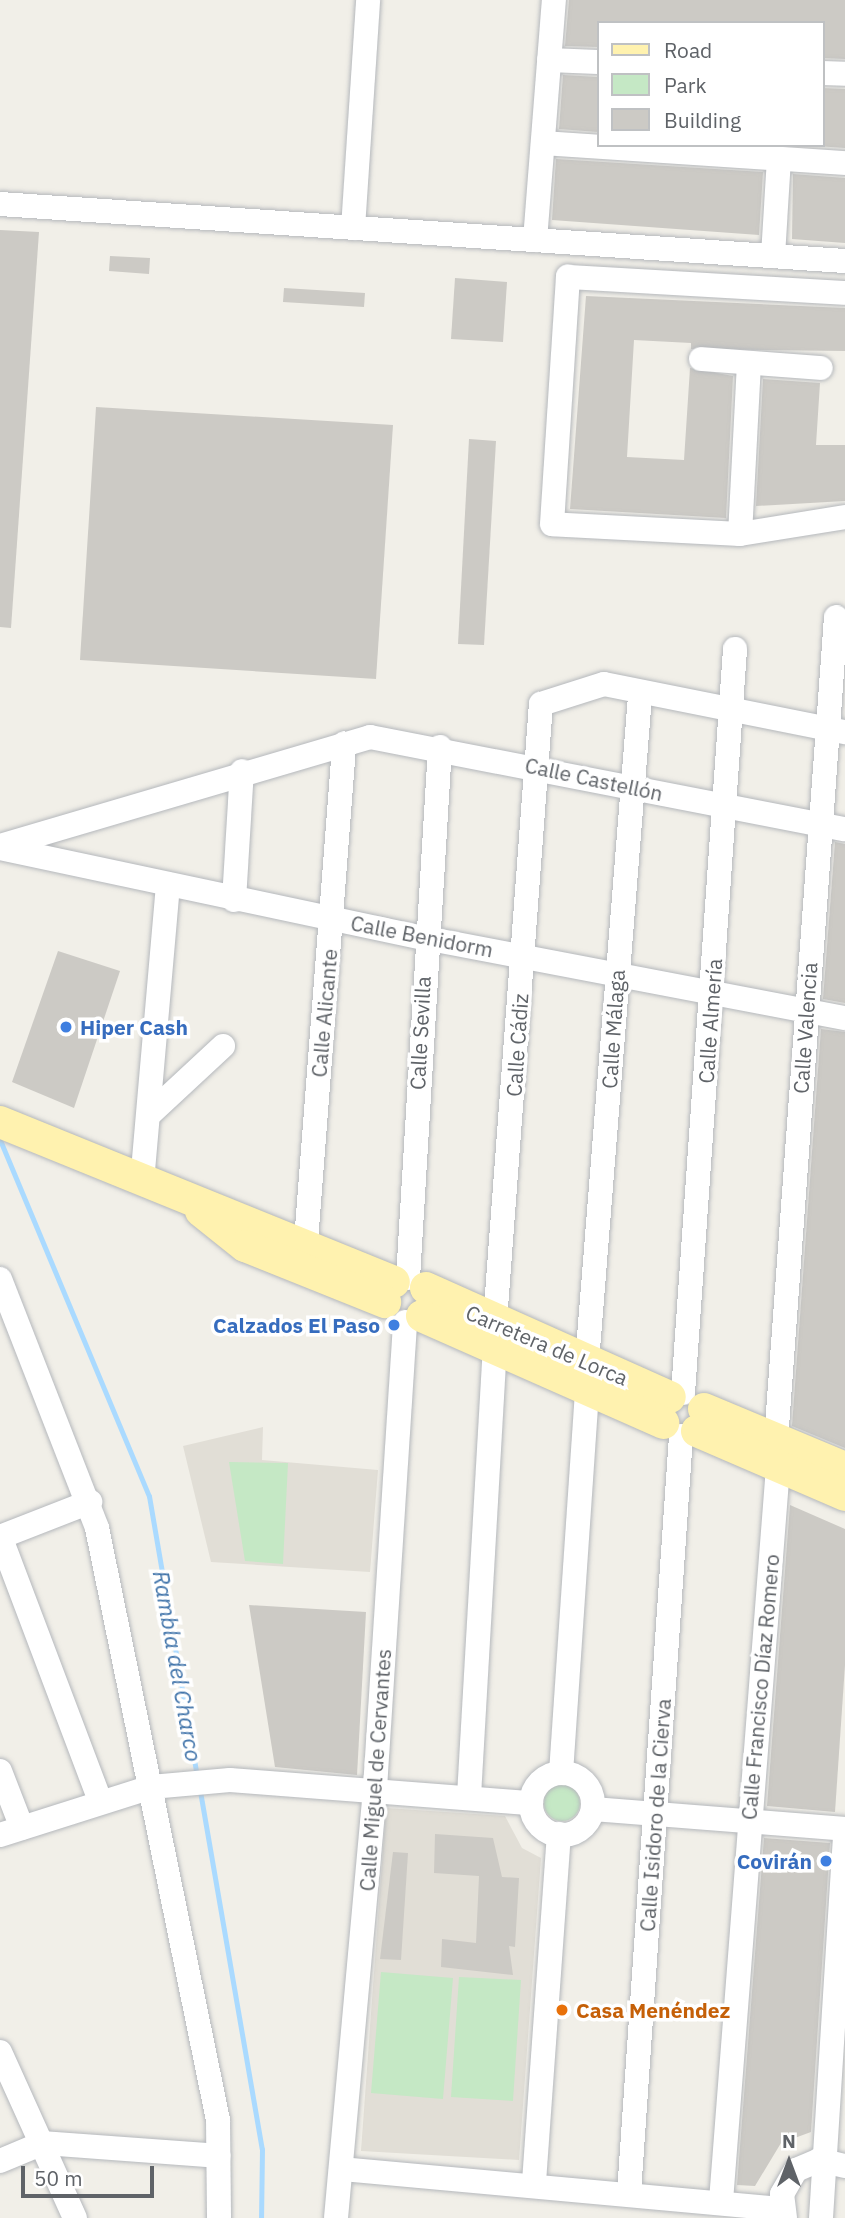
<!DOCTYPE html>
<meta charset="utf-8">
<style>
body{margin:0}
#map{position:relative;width:845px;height:2218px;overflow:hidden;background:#f1efe8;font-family:"IBM Plex Sans",sans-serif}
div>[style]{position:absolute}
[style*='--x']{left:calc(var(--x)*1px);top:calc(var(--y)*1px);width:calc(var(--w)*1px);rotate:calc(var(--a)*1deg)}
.education>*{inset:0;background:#e1ded6}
.green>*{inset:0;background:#c5e8c5}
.round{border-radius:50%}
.stream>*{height:5px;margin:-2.5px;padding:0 2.5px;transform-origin:2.5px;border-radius:2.5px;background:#aadaff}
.building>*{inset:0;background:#cccac5}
.roads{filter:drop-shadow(0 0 2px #b5b8bc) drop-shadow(0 0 2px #b5b8bc)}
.minor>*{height:24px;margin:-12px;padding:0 12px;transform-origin:12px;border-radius:12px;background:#fff}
.minor>.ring{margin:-12px;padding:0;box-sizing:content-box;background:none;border:24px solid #fff;border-radius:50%}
.major>*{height:32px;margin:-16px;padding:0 16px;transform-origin:16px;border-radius:16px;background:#fff2af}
.dots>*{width:19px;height:19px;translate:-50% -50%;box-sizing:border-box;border:4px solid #fff;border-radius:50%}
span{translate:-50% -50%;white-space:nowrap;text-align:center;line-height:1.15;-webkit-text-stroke:7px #fff;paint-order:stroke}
.street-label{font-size:21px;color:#5f6368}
.shop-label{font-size:21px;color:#366cbe;font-weight:700}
.left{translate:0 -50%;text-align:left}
.right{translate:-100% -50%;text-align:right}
.food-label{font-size:21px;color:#c56008;font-weight:700}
.water-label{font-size:23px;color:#4174aa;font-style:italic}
.legend{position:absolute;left:597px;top:21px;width:228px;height:126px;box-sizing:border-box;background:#fff;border:2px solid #bfc1c3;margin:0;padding:9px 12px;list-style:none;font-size:21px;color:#5f6368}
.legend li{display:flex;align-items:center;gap:14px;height:35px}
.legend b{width:35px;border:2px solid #bfc1c3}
.north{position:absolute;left:754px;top:2127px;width:70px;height:70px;-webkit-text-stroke:5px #fff;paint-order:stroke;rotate:0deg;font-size:19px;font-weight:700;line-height:28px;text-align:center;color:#5f6368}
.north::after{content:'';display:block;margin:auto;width:24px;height:32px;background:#5f6368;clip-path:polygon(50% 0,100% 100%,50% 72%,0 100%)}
.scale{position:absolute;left:21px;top:2166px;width:133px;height:32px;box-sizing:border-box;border:4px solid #5f6368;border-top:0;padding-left:9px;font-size:21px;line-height:24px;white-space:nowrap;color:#5f6368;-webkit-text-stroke:5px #fff;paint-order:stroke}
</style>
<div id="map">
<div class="education">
<i style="clip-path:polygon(263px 1427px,262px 1460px,378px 1470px,370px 1572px,211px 1562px,183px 1446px)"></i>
<i style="clip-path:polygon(386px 1808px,505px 1816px,522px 1848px,541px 1858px,519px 2160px,361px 2151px)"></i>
</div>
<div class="green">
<i style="clip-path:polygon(229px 1462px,288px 1463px,283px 1564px,245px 1561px)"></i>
<i class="round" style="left:544px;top:1785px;width:36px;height:36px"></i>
<i style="clip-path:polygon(381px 1972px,453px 1978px,443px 2099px,371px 2093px)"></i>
<i style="clip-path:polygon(459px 1977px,521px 1980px,513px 2101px,451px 2097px)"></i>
</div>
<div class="stream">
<i style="--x:0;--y:1140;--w:386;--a:67.3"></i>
<i style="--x:149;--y:1496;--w:286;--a:80.3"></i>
<i style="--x:200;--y:1791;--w:363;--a:80.2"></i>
<i style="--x:262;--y:2149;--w:69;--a:90.8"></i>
</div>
<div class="building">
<i style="clip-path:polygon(569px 0,845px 0,845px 59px,822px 58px,822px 23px,598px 23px,598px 47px,565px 46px)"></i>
<i style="clip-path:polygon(563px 75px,598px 77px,598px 132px,559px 129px)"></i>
<i style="clip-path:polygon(822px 88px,845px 89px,845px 148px,802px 145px,822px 145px)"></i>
<i style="clip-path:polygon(556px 159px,763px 172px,759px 235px,552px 220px)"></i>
<i style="clip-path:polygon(793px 174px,845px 178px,845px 243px,792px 239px)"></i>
<i style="clip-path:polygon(0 230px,39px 232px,11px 628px,0 627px)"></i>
<i style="clip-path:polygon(110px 256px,150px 258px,149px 274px,109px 271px)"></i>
<i style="clip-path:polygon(455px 278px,507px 282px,503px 342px,451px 339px)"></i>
<i style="clip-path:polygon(284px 288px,365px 293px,364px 307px,283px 302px)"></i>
<i style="clip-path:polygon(586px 296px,845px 308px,845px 351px,691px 349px,691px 343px,634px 340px,627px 457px,684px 460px,690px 368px,733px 376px,726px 518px,570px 509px)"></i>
<i style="clip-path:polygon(763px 379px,820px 383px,816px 445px,845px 445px,845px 501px,756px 506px)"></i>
<i style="clip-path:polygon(96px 407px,393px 425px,376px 679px,80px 660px)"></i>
<i style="clip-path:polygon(469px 439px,496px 441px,484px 645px,458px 644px)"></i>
<i style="clip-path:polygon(835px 842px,845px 844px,845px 1003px,823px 999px)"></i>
<i style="clip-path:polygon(58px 951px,120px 971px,74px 1108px,12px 1082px)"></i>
<i style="clip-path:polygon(821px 1029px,845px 1032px,845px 1448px,792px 1426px)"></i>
<i style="clip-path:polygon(790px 1505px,845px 1529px,845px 1665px,835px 1812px,767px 1806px)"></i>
<i style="clip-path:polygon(249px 1605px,366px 1612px,357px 1775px,275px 1767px)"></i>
<i style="clip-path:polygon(435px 1834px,493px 1838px,502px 1877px,519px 1878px,515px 1947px,509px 1946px,513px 1975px,441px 1967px,442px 1939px,476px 1943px,479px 1876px,434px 1873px)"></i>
<i style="clip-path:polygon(764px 1838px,830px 1843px,811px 2132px,781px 2143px,755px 2186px,737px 2185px)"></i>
<i style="clip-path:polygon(393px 1852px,408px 1853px,401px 1960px,380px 1959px)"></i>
</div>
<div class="roads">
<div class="minor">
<i style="--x:549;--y:60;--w:49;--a:2.3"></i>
<i style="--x:822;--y:73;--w:23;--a:2"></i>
<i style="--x:543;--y:143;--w:303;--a:3.8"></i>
<i style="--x:0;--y:204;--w:847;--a:3.86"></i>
<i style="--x:353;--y:228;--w:228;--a:-86.2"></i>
<i style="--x:535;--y:240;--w:241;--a:-85.5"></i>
<i style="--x:773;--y:256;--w:97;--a:-86.5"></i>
<i style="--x:701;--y:359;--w:120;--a:4.3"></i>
<i style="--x:749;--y:363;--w:171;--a:93"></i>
<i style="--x:740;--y:534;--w:106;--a:-9.2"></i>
<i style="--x:740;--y:534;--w:188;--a:-177"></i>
<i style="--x:552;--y:524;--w:248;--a:-86.3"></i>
<i style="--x:568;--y:277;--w:277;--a:3.3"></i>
<i style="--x:0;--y:846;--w:386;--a:-16.4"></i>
<i style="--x:370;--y:737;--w:484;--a:11"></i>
<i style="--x:0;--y:848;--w:434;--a:12"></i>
<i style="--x:425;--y:938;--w:428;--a:10.8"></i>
<i style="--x:234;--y:900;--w:129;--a:-86.5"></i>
<i style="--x:152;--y:1112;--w:97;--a:-42.9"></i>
<i style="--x:142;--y:1182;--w:299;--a:-85"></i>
<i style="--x:306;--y:1241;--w:499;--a:-85.6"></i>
<i style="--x:408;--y:1278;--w:532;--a:-86.55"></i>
<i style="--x:0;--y:1279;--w:267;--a:68.7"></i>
<i style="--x:97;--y:1528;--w:604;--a:78.45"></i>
<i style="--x:218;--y:2120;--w:98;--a:89.4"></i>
<i style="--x:495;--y:1321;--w:619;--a:-85.74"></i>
<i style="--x:541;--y:704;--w:66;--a:-17.6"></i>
<i style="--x:604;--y:684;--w:246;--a:11.3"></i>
<i style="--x:587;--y:1362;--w:668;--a:-85.45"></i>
<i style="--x:683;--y:1393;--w:746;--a:-86"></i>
<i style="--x:776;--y:1440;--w:825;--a:-85.83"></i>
<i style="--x:0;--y:1536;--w:282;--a:69.3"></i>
<i style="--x:0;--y:1537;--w:97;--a:-21.3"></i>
<i style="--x:0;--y:1771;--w:61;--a:68.9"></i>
<i style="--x:561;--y:1773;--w:385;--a:-86.1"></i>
<i class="ring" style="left:531px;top:1773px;width:38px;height:38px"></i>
<i style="--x:469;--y:1796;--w:448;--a:-86.7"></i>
<i style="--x:593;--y:1809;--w:253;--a:4.5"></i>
<i style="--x:0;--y:1835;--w:158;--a:-17.6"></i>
<i style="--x:151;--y:1787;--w:79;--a:-5.1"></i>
<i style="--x:230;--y:1780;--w:302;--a:4.4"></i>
<i style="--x:0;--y:2052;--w:182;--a:65.7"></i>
<i style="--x:0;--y:2161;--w:47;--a:-22.7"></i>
<i style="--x:43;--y:2143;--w:176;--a:4.2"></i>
<i style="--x:341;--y:2169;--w:443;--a:5.2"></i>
<i style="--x:534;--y:2182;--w:349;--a:-85.9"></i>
<i style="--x:629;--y:2193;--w:759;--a:-86.07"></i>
<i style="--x:721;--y:2201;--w:736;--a:-85.56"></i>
<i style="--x:336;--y:2218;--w:432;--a:-84.8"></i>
<i style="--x:375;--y:1788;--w:467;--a:-86.3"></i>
<i style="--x:785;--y:2218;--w:24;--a:-97"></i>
<i style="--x:782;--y:2194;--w:28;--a:-60"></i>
<i style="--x:796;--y:2170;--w:25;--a:-23"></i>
<i style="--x:819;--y:2160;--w:27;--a:13"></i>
<i style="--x:821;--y:2218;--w:385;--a:-86.4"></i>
</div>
<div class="major">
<i style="--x:0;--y:1122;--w:425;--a:22.1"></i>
<i style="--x:201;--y:1211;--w:56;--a:38.5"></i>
<i style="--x:245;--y:1246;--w:151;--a:21.8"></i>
<i style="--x:426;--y:1288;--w:267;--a:24.1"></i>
<i style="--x:422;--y:1316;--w:264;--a:23.9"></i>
<i style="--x:704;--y:1409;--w:153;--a:22.7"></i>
<i style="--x:697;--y:1431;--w:161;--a:23.4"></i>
</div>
</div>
<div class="dots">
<i style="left:66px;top:1027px;background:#3f7fe0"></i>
<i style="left:394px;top:1325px;background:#3f7fe0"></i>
<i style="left:826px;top:1861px;background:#3f7fe0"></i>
<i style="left:562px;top:2010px;background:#e8710a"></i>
</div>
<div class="street-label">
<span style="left:594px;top:779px;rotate:12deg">Calle Castellón</span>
<span style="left:422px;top:936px;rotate:11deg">Calle Benidorm</span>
<span style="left:324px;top:1013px;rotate:-85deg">Calle Alicante</span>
<span style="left:710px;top:1021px;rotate:-86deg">Calle Almería</span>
<span style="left:805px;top:1028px;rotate:-86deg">Calle Valencia</span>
<span style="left:613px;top:1029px;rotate:-86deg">Calle Málaga</span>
<span style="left:420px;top:1033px;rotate:-87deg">Calle Sevilla</span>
<span style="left:517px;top:1045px;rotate:-86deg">Calle Cádiz</span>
<span style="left:547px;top:1345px;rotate:23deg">Carretera de Lorca</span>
<span style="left:760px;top:1687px;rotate:-85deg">Calle Francisco Díaz Romero</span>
<span style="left:375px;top:1770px;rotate:-86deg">Calle Miguel de Cervantes</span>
<span style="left:655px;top:1815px;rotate:-86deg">Calle Isidoro de la Cierva</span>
</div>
<div class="shop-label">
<span class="left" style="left:80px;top:1027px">Hiper Cash</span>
<span class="right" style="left:380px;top:1325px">Calzados El Paso</span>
<span class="right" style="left:812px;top:1861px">Covirán</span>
</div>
<div class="food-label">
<span class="left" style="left:576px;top:2010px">Casa Menéndez</span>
</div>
<div class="water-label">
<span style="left:178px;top:1666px;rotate:80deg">Rambla del Charco</span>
</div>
<ul class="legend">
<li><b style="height:9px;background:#fff2af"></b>Road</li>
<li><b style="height:19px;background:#c5e8c5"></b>Park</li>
<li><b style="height:19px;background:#cccac5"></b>Building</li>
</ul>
<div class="north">N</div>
<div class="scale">50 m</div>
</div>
